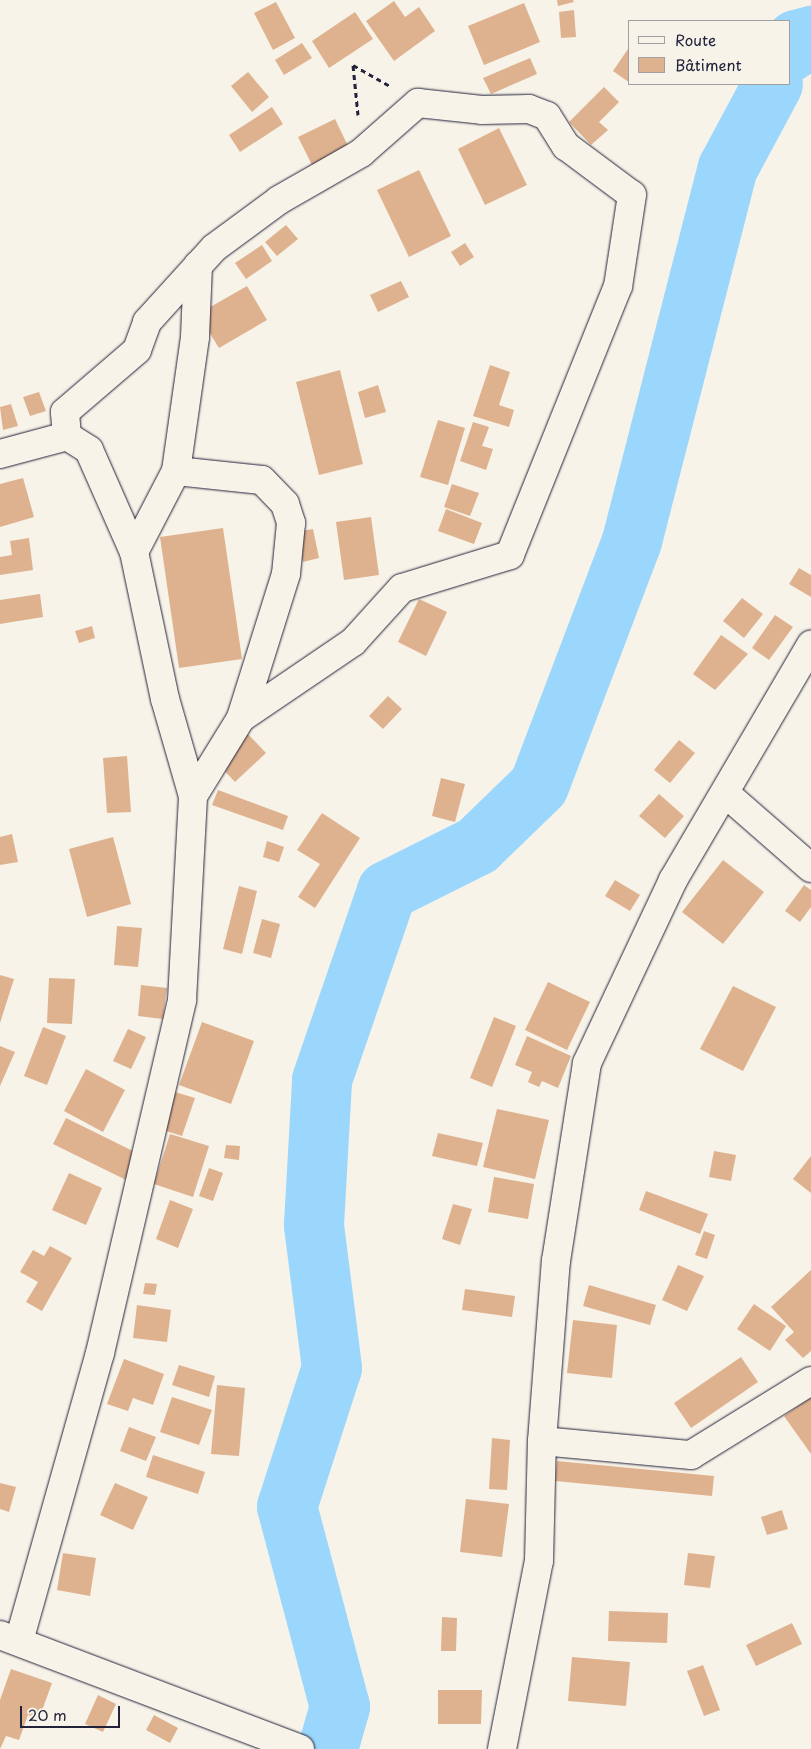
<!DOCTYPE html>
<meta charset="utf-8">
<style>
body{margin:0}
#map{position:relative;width:811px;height:1749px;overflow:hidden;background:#f7f3e8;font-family:"Playpen Sans",sans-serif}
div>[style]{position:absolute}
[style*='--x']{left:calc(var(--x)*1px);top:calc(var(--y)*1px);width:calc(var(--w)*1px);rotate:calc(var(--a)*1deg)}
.river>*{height:60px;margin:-30px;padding:0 30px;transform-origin:30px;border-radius:30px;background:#9bd7fc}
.building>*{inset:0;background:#dfb28f}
.path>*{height:3px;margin-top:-1.5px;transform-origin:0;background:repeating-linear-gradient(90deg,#22223b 0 5px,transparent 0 9px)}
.roads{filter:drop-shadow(0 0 1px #22223b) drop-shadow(0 0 1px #22223b)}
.minor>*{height:28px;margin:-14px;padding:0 14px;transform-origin:14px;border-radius:14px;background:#f7f3e8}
span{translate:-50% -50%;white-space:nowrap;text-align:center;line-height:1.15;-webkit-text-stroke:5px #f7f3e8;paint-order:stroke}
.legend{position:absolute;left:628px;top:20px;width:162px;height:65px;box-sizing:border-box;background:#f7f3e8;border:1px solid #a29fa3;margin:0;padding:6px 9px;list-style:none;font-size:15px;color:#22223b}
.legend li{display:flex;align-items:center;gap:10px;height:25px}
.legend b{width:25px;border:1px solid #a29fa3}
.scale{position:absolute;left:20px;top:1706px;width:100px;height:22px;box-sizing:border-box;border:2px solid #22223b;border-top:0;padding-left:6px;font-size:15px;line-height:18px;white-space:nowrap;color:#22223b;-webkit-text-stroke:4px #f7f3e8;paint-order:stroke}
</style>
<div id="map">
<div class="river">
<i style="--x:790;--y:52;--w:13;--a:-63"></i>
<i style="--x:796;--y:40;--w:16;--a:-15"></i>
<i style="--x:328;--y:1749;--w:44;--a:-74.1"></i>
<i style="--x:340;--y:1707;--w:207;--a:-104.8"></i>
<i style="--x:287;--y:1507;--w:146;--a:-72.1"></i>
<i style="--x:332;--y:1368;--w:144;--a:-97.2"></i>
<i style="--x:314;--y:1225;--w:145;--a:-86.8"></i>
<i style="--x:322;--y:1080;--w:200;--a:-71"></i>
<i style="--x:387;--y:891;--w:101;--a:-26.6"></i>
<i style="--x:477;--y:846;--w:86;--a:-44.1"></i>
<i style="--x:539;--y:786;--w:262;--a:-69.2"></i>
<i style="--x:632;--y:541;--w:385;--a:-75.6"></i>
<i style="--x:728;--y:168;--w:95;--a:-61.8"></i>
</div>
<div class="building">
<i style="clip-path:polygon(557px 0,573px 0,574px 2px,558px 6px)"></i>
<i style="clip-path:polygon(394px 1px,405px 17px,419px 7px,435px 31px,394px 61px,366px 21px)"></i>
<i style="clip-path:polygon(276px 2px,295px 38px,273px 50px,254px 13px)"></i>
<i style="clip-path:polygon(524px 3px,540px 42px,484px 65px,468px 26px)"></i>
<i style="clip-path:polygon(574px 10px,576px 37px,561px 38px,559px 12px)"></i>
<i style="clip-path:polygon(355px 12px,373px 39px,329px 68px,312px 41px)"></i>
<i style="clip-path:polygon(302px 43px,312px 58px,284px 75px,275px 60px)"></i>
<i style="clip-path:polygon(630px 46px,630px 83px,613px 71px)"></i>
<i style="clip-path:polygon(530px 58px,537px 74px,491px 94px,483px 78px)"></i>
<i style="clip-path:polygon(248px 72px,269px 97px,252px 112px,231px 86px)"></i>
<i style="clip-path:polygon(604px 87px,619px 102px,599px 122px,608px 130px,591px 145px,569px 122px)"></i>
<i style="clip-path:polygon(272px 107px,283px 124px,240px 152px,229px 135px)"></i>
<i style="clip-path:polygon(335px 119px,348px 146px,312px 165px,298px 137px)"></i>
<i style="clip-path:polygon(499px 128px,527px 185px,485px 205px,458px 149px)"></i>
<i style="clip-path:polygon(419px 170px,451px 236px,409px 257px,377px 190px)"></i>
<i style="clip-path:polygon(286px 225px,298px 239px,277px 256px,265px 242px)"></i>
<i style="clip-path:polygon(465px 243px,474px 257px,460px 266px,451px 252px)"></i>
<i style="clip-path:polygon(262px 245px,272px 261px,246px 279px,235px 263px)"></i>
<i style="clip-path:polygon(401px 281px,409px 297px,378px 312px,370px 295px)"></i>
<i style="clip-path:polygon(247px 286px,267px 320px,219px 348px,198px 314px)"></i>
<i style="clip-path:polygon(490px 365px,510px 372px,499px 405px,514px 410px,509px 427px,473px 416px)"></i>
<i style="clip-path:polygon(340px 370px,363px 464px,319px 475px,296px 382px)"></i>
<i style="clip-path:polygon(378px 385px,386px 412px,365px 418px,358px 392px)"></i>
<i style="clip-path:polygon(39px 392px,46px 411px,30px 416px,23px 397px)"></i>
<i style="clip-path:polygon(11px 404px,18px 426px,3px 430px,0 407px)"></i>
<i style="clip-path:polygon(438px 420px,465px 428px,448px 485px,420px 477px)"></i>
<i style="clip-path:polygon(473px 422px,489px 427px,482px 446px,493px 449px,486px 470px,460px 461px)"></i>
<i style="clip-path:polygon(23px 478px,34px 517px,0 527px,0 484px)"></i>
<i style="clip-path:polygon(452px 484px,479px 493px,470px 516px,444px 507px)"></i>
<i style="clip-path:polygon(446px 509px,482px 523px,474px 544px,438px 531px)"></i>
<i style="clip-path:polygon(371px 517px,379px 575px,344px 580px,336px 522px)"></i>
<i style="clip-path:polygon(223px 528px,242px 659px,179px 668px,160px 537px)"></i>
<i style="clip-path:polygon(313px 529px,319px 558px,303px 562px,296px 532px)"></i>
<i style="clip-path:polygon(29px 538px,33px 570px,0 575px,0 557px,12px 555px,10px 541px)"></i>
<i style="clip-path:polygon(799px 568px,811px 575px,811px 597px,789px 584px)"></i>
<i style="clip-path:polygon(40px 594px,43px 617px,0 624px,0 600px)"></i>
<i style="clip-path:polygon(742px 598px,763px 614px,744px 638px,723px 621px)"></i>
<i style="clip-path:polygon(419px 599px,447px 612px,426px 656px,398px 642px)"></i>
<i style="clip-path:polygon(775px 615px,793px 627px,769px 660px,752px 648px)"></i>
<i style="clip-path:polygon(92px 626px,95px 638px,79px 643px,75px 631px)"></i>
<i style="clip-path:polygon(721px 635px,748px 654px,715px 690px,693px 674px)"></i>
<i style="clip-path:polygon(388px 696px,402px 709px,383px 729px,369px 716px)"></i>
<i style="clip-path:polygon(248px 734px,266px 753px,235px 782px,217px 763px)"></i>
<i style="clip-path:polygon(679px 740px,695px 753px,670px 783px,654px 770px)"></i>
<i style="clip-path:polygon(127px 756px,131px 812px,107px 813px,103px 758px)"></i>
<i style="clip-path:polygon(441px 778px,465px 784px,455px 822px,432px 816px)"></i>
<i style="clip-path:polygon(218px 790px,288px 816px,283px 830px,212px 805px)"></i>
<i style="clip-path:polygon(659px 794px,684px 816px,665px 838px,639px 816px)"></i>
<i style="clip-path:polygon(322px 813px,360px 838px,315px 908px,298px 897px,320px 864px,297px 850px)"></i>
<i style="clip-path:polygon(12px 834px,18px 862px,0 865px,0 837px)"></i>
<i style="clip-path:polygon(113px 837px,131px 904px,87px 917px,69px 849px)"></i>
<i style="clip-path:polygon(267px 841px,284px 847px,279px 862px,263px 857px)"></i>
<i style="clip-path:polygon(723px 860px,764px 892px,723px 944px,682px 912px)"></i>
<i style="clip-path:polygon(615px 880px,640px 895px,630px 911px,605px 896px)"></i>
<i style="clip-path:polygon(804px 885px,811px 890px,811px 907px,800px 922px,785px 911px)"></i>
<i style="clip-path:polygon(239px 886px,257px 891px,242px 954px,223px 949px)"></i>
<i style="clip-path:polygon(262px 919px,280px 924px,271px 958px,253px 953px)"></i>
<i style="clip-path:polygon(117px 926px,142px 928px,138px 967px,114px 965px)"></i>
<i style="clip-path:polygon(0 975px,14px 979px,0 1023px)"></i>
<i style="clip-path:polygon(49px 978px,75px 979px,72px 1024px,47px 1023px)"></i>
<i style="clip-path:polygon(548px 982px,590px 1002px,567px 1050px,525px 1030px)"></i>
<i style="clip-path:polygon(141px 985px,167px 988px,163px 1019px,138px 1016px)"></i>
<i style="clip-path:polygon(733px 986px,776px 1007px,743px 1071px,700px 1049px)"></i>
<i style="clip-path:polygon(494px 1017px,516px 1026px,492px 1087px,470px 1078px)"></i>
<i style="clip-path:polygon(202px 1022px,254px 1041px,231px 1104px,179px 1085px)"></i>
<i style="clip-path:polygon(43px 1027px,66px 1036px,47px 1085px,24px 1076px)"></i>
<i style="clip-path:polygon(128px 1029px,146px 1037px,131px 1069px,113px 1061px)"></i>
<i style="clip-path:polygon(527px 1036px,571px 1056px,558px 1088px,542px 1081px,539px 1087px,528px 1082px,532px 1072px,515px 1065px)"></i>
<i style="clip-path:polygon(0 1046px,15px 1052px,0 1086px)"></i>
<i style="clip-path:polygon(86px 1069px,125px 1090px,103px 1132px,64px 1111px)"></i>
<i style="clip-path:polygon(175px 1092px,195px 1098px,182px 1136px,163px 1130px)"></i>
<i style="clip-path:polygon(497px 1109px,549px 1120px,535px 1179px,483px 1167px)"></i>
<i style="clip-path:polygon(66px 1118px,139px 1154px,126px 1180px,53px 1144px)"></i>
<i style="clip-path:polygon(438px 1133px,483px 1143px,477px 1166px,432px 1156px)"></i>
<i style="clip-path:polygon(170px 1134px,209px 1146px,193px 1197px,154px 1184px)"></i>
<i style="clip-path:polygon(226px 1145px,240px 1146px,239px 1160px,224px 1158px)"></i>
<i style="clip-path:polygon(714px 1151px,736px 1155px,731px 1181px,709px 1177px)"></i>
<i style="clip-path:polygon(811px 1156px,811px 1193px,793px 1179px)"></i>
<i style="clip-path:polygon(209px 1168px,223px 1173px,213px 1201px,199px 1196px)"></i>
<i style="clip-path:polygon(69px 1173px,102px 1188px,86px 1225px,52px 1210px)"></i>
<i style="clip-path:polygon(494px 1177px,534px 1184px,528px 1219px,488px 1212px)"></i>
<i style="clip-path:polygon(646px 1191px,708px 1214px,700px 1234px,639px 1210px)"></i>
<i style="clip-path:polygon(170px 1200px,193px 1209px,178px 1248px,156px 1239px)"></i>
<i style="clip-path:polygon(453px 1204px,472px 1209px,460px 1245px,442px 1239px)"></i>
<i style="clip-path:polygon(704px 1231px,715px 1235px,707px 1259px,695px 1255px)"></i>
<i style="clip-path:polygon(50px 1246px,72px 1258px,42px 1311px,26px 1302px,38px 1282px,20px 1272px,33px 1250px,44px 1256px)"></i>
<i style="clip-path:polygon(678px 1265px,704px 1276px,687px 1311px,662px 1300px)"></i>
<i style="clip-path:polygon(811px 1270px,811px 1351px,803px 1358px,785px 1340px,794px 1332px,771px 1307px)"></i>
<i style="clip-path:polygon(145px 1283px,157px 1284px,155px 1295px,143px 1294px)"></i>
<i style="clip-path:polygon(589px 1285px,656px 1305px,650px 1325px,583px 1306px)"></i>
<i style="clip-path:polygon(465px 1289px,515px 1296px,512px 1317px,462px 1310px)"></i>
<i style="clip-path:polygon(754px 1304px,786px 1326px,770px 1351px,737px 1329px)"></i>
<i style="clip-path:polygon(137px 1305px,171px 1310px,167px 1342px,133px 1338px)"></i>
<i style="clip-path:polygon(573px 1320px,617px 1325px,612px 1378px,567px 1373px)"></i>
<i style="clip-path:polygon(741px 1357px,758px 1382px,691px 1428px,674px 1403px)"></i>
<i style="clip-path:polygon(124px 1359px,164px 1374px,153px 1405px,133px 1398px,128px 1411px,107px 1404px)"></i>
<i style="clip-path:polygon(179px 1365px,215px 1376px,209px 1397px,172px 1385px)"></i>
<i style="clip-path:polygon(217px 1385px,245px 1388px,239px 1456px,211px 1454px)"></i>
<i style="clip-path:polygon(172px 1397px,212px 1410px,199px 1445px,160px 1432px)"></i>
<i style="clip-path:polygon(811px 1397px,811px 1454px,784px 1416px)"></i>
<i style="clip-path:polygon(129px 1427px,156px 1437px,146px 1461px,120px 1451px)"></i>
<i style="clip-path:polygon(492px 1438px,510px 1440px,507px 1490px,489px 1489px)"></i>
<i style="clip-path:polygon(153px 1455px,205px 1472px,198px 1494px,146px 1477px)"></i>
<i style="clip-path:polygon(557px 1461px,714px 1476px,712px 1496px,555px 1481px)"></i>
<i style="clip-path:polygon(0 1483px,16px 1487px,9px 1512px,0 1509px)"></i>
<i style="clip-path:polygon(115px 1483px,148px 1497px,133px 1530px,100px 1515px)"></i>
<i style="clip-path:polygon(466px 1499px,509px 1504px,502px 1557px,460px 1552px)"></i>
<i style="clip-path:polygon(782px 1510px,788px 1529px,767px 1535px,761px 1517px)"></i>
<i style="clip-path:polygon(63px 1553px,96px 1558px,90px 1596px,57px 1590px)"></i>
<i style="clip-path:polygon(688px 1553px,715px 1556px,710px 1588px,684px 1585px)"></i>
<i style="clip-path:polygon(609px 1611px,668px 1613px,667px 1643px,608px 1641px)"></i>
<i style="clip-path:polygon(442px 1617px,457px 1618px,456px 1651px,441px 1651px)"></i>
<i style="clip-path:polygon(792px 1623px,802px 1644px,756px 1666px,746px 1645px)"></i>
<i style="clip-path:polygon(572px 1657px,630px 1662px,626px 1706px,568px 1701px)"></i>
<i style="clip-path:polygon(703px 1665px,720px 1710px,704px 1716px,687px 1671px)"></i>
<i style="clip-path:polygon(11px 1669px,52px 1683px,39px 1719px,28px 1715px,19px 1740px,6px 1736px,0 1749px,0 1700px)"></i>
<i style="clip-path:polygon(438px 1690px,482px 1690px,481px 1724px,438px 1724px)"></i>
<i style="clip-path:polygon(98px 1695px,116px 1704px,103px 1732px,85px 1724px)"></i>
<i style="clip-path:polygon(154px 1715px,178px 1728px,170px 1743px,146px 1730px)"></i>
</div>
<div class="path">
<i style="--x:358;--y:115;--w:50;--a:-95.7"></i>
<i style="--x:353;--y:65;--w:43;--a:29.6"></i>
</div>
<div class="roads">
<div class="minor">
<i style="--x:67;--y:436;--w:24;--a:-95"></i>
<i style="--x:65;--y:412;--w:95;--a:-40.7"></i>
<i style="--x:137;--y:350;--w:30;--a:-70"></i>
<i style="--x:147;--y:322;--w:100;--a:-47.8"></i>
<i style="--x:214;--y:248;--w:81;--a:-36.4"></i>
<i style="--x:279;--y:200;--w:95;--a:-29.8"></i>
<i style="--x:361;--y:153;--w:76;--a:-41.3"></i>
<i style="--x:418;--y:103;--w:64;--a:6.2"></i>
<i style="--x:482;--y:110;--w:47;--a:-1.2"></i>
<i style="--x:529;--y:109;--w:19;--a:21"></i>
<i style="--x:547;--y:116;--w:36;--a:58"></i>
<i style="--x:566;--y:146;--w:82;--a:36.6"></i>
<i style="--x:632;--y:195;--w:92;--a:98.7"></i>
<i style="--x:618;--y:286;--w:290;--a:111.9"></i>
<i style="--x:510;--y:555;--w:113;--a:163"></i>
<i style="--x:402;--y:588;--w:73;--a:132.2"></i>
<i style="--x:353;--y:642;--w:135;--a:145.8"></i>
<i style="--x:0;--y:454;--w:69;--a:-15"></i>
<i style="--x:67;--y:436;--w:26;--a:32"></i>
<i style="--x:89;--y:450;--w:111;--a:66.2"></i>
<i style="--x:176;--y:471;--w:86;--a:6"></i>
<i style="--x:262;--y:480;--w:33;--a:46"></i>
<i style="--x:285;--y:504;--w:20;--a:72"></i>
<i style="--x:291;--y:523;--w:51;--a:95.6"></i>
<i style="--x:286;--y:574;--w:151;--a:107.4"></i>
<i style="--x:241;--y:718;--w:92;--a:121.6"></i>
<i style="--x:725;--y:793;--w:114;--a:41.1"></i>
<i style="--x:542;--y:1441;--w:150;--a:5.4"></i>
<i style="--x:691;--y:1455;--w:141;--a:-31.7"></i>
<i style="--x:0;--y:1635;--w:321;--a:20.8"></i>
<i style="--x:19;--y:1641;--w:299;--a:-74.3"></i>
<i style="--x:100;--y:1353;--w:362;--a:-76.9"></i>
<i style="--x:182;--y:1000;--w:204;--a:-86.9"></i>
<i style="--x:193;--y:796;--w:101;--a:-106.1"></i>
<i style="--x:165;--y:699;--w:150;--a:-101.9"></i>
<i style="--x:134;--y:552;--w:91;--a:-62.6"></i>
<i style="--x:176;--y:471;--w:135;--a:-81.9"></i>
<i style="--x:195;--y:337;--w:72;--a:-87.6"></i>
<i style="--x:502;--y:1749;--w:192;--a:-78.9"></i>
<i style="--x:539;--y:1561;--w:120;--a:-88.6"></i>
<i style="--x:542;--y:1441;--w:181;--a:-85.6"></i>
<i style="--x:556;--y:1261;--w:200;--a:-81.1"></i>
<i style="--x:587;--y:1063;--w:202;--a:-64.8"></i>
<i style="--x:673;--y:880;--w:273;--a:-59.6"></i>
</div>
</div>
<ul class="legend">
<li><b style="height:6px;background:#f7f3e8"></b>Route</li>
<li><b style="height:14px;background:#dfb28f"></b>Bâtiment</li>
</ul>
<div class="scale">20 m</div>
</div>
